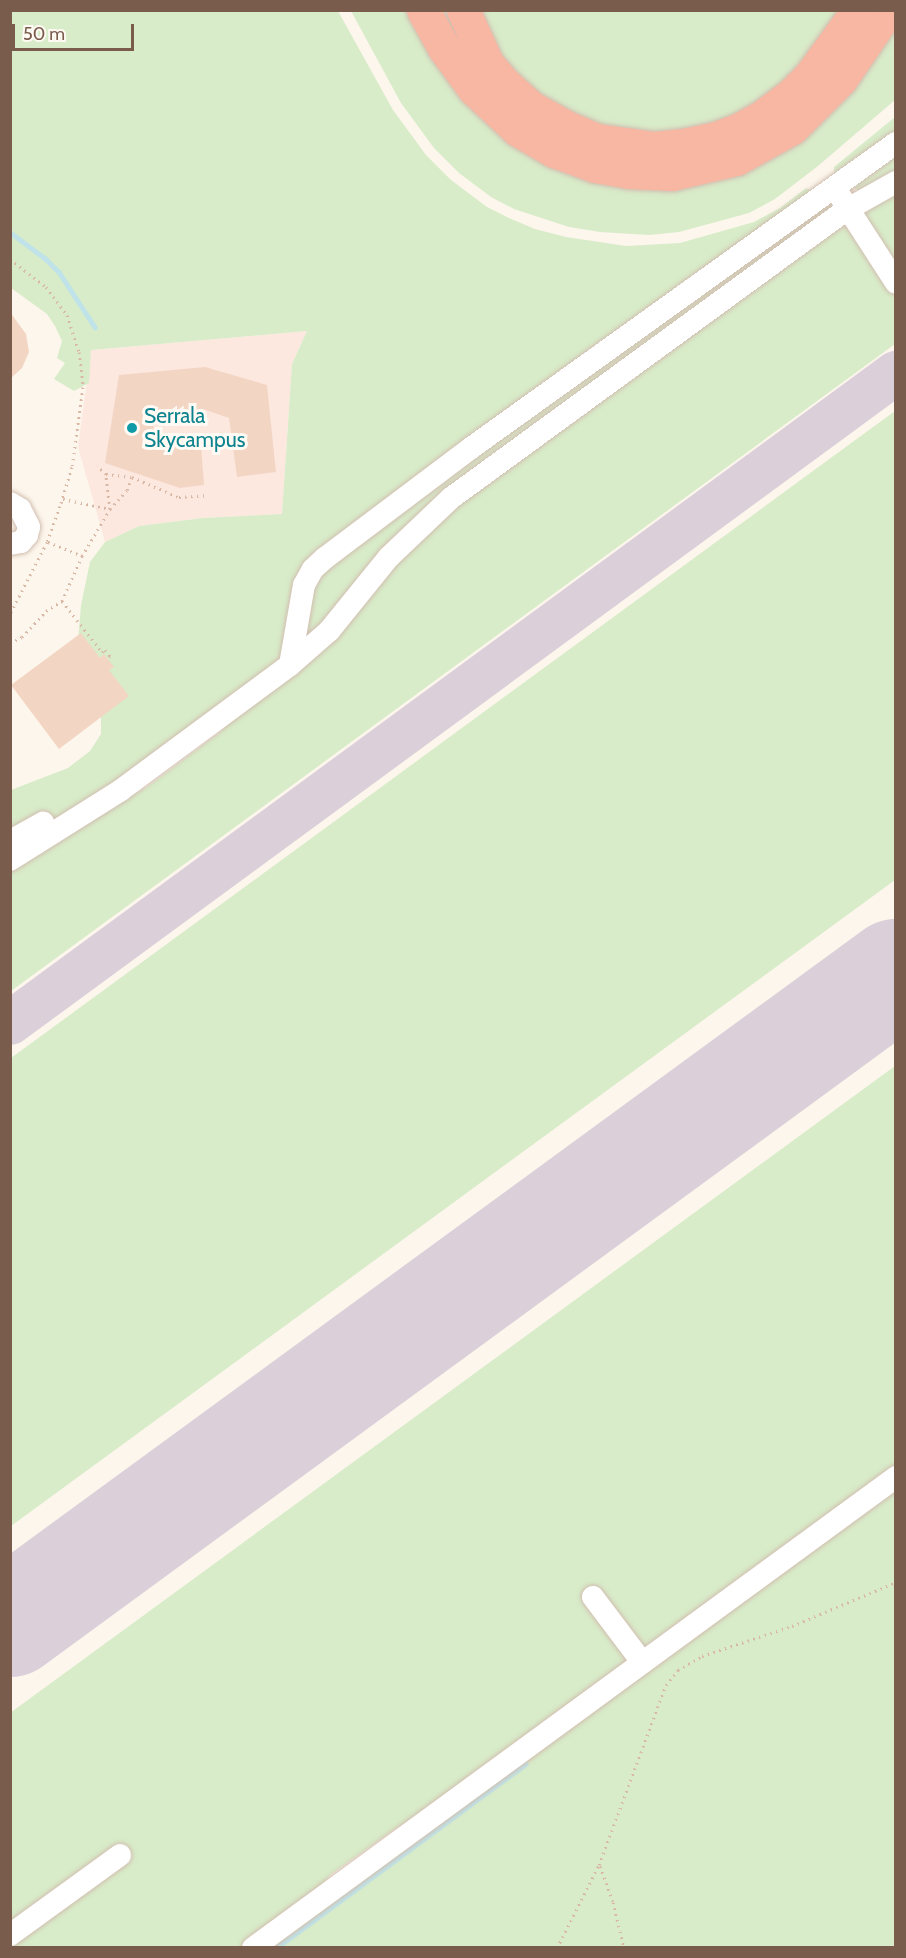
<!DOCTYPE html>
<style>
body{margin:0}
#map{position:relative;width:906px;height:1958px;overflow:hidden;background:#fdf6ec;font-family:Cabin,sans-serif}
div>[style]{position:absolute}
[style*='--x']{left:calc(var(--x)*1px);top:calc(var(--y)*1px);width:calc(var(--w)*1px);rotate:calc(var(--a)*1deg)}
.commercial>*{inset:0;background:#fde8e0}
.green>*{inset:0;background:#d8ecc9}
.stream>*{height:4.5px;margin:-2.25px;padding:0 2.25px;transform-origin:2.25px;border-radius:2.25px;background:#bfe3e8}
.taxiway>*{height:44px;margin:-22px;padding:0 22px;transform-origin:22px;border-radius:22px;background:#dbcfda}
.runway>*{height:110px;margin:-55px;padding:0 55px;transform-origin:55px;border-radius:55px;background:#dbcfda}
.building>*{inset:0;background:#f3d5c3}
.path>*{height:3px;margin-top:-1.5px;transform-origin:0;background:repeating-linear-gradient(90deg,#d9b8a5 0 1.5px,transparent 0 6px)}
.roads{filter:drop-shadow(0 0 2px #d1beb0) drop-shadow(0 0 2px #d1beb0)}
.minor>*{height:22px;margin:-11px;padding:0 11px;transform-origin:11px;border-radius:11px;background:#fff}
.highway>*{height:33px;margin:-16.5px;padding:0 16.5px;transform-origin:16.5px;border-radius:16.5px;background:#f7b7a3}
.dots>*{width:16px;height:16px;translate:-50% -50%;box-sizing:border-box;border:3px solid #fffaf3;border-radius:50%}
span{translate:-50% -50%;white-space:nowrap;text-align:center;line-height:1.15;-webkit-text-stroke:6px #fffaf3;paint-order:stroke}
.culture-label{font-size:21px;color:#0d838f}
.left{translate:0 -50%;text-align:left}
.frame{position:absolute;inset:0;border:12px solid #7a5c4d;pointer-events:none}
.scale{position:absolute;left:12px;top:24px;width:122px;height:27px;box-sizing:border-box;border:3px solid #7a5c4d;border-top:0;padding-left:8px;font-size:18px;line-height:21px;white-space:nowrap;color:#7a5c4d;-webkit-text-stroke:4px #fffaf3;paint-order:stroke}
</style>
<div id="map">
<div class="commercial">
<i style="clip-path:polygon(307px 331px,292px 364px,282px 514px,203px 518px,139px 526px,105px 542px,78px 447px,91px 350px)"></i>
</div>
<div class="green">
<i style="clip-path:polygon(11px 11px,338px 11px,393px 110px,426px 155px,451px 180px,487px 207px,509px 218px,535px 229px,566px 237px,626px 246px,680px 243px,754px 222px,780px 208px,806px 188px,818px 193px,303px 570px,284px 662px,11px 854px,11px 790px,68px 768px,90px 751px,101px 734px,101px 708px,78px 642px,81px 605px,90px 562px,105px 542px,139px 526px,203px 518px,282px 514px,292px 364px,307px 331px,91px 350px,89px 383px,74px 391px,54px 379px,65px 363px,57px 358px,62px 341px,55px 326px,47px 314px,11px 288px)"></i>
<i style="clip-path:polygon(351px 11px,413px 11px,626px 186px,895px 24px,895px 100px,818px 166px,775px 199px,749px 213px,679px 232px,649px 235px,600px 232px,569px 227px,514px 209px,491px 197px,459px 173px,434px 148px,401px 103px)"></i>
<i style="clip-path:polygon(474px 11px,840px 11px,819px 42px,775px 90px,726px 120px,657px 134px,601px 126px,546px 101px,504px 61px)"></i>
<i style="clip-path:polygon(895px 117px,895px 139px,840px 179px,834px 171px,834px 167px)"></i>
<i style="clip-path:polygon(895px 147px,895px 171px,859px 191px,850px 184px)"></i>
<i style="clip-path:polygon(895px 192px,895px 344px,11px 991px,10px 866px,147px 787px,219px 733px,455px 502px,842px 227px,851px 226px,864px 212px)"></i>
<i style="clip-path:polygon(828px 193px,834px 202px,833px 210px,530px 432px,295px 651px,310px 578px)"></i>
<i style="clip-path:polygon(895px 411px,895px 880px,11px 1526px,11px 1058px)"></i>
<i style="clip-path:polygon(895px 1066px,895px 1470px,418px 1820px,396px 1828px,330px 1875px,317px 1893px,243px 1947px,11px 1947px,10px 1713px)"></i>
<i style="clip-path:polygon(895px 1483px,895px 1947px,262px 1948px)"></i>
</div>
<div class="stream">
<i style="--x:10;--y:232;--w:45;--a:36.9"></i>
<i style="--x:46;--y:259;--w:18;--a:45"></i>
<i style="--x:59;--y:272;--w:66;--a:56.8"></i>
<i style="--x:276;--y:1948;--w:310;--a:-36.4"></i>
</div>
<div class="taxiway">
<i style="--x:10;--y:1023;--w:1099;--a:-36.27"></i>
</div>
<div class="runway">
<i style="--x:10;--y:1622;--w:1098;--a:-36.18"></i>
</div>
<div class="building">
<i style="clip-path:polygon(10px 312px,26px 334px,29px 352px,22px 368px,10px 379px)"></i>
<i style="clip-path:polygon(205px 367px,267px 385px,276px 472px,237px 477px,229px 418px,203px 409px,155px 412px,153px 438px,185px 448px,201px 445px,204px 485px,180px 488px,105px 463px,119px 375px)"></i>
<i style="clip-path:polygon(81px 633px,100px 658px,104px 654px,114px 667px,109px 670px,129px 696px,59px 749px,11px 685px)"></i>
</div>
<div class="path">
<i style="--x:10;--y:259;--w:46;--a:37.9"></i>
<i style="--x:46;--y:287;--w:35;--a:53"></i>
<i style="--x:67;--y:315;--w:39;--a:72"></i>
<i style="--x:79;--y:352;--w:35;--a:83"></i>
<i style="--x:83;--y:387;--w:81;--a:97.8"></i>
<i style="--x:72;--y:467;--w:41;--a:107.1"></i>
<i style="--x:60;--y:506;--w:38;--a:110"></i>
<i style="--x:47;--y:542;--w:81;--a:117.2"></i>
<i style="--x:106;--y:474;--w:26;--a:7"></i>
<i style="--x:132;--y:477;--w:51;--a:23.1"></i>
<i style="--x:179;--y:497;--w:26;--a:-4"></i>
<i style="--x:63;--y:499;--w:48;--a:12"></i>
<i style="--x:110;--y:509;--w:25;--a:-48"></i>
<i style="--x:127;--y:490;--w:14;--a:-69"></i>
<i style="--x:48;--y:542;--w:37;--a:22"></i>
<i style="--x:62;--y:601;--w:65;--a:51.9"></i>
<i style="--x:102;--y:652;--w:4;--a:-34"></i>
<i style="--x:105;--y:650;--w:8;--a:50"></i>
<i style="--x:110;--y:656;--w:4;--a:146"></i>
<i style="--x:10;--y:643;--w:13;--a:-27"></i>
<i style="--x:22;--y:637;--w:35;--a:-47"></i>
<i style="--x:46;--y:611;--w:19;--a:-32"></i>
<i style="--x:62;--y:601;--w:49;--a:-66"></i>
<i style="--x:82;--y:556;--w:55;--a:-59.2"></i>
<i style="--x:110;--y:509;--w:35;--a:-97"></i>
<i style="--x:106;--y:474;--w:12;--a:-138"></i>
<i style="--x:600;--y:1866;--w:38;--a:70"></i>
<i style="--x:613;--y:1902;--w:47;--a:76.6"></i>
<i style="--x:557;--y:1948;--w:93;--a:-63.2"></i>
<i style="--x:599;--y:1865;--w:192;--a:-69.6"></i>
<i style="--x:666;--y:1685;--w:19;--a:-51"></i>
<i style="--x:678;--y:1670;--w:28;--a:-30"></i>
<i style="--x:702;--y:1656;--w:95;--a:-18.4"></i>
<i style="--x:792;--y:1626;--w:113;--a:-22.9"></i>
</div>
<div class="roads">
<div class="minor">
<i style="--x:840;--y:196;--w:103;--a:57.2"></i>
<i style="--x:10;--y:503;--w:12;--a:31"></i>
<i style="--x:20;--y:509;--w:20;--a:63"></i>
<i style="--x:29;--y:527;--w:8;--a:104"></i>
<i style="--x:27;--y:535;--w:9;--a:131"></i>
<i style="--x:21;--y:542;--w:11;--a:170"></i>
<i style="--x:290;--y:665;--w:81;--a:-80.1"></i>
<i style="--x:304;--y:585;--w:18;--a:-61"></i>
<i style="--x:313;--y:569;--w:16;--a:-43"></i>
<i style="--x:325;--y:558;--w:183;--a:-37"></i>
<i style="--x:471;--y:448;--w:523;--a:-35.67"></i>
<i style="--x:10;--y:841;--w:38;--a:-29"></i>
<i style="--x:10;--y:860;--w:131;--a:-32.2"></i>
<i style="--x:121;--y:790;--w:210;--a:-36.5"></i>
<i style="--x:290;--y:665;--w:52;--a:-41.1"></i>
<i style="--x:329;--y:631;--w:95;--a:-51"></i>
<i style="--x:389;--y:557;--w:86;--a:-43.6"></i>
<i style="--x:451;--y:498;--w:491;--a:-36.1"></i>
<i style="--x:848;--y:209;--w:55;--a:-29.4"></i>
<i style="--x:593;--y:1597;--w:81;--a:53"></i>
<i style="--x:10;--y:1935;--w:136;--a:-36"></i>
<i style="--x:253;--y:1948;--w:797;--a:-36.22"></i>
</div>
<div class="highway">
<i style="--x:423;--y:10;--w:43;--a:61.1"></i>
<i style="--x:444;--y:48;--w:51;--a:53.8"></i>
<i style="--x:474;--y:89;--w:60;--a:43"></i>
<i style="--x:518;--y:130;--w:42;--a:30.3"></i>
<i style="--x:554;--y:151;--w:44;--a:20.1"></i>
<i style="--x:595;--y:166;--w:35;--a:10"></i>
<i style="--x:629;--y:172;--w:43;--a:2.7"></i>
<i style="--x:672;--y:174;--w:66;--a:-13.2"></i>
<i style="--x:736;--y:159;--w:64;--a:-29"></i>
<i style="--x:792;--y:128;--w:69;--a:-45"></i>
<i style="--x:841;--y:79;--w:83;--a:-55.7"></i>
<i style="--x:463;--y:10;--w:58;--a:65.6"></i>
<i style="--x:487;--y:63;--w:26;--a:50"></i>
<i style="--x:504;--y:83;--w:38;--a:42"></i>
<i style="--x:532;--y:108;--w:37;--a:29"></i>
<i style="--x:564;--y:126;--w:36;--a:23"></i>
<i style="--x:597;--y:140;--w:58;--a:8"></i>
<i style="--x:654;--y:148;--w:30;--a:-6"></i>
<i style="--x:684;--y:145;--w:30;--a:-12"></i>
<i style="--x:713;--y:139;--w:27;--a:-20"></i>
<i style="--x:738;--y:130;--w:29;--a:-29"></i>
<i style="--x:763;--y:116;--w:35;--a:-37"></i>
<i style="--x:791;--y:95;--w:27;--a:-45"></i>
<i style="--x:810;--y:76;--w:82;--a:-54"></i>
</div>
</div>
<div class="dots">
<i style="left:132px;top:428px;background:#0f9aa8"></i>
</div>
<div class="culture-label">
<span class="left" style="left:144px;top:428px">Serrala<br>Skycampus</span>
</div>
<div class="frame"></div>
<div class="scale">50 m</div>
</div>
